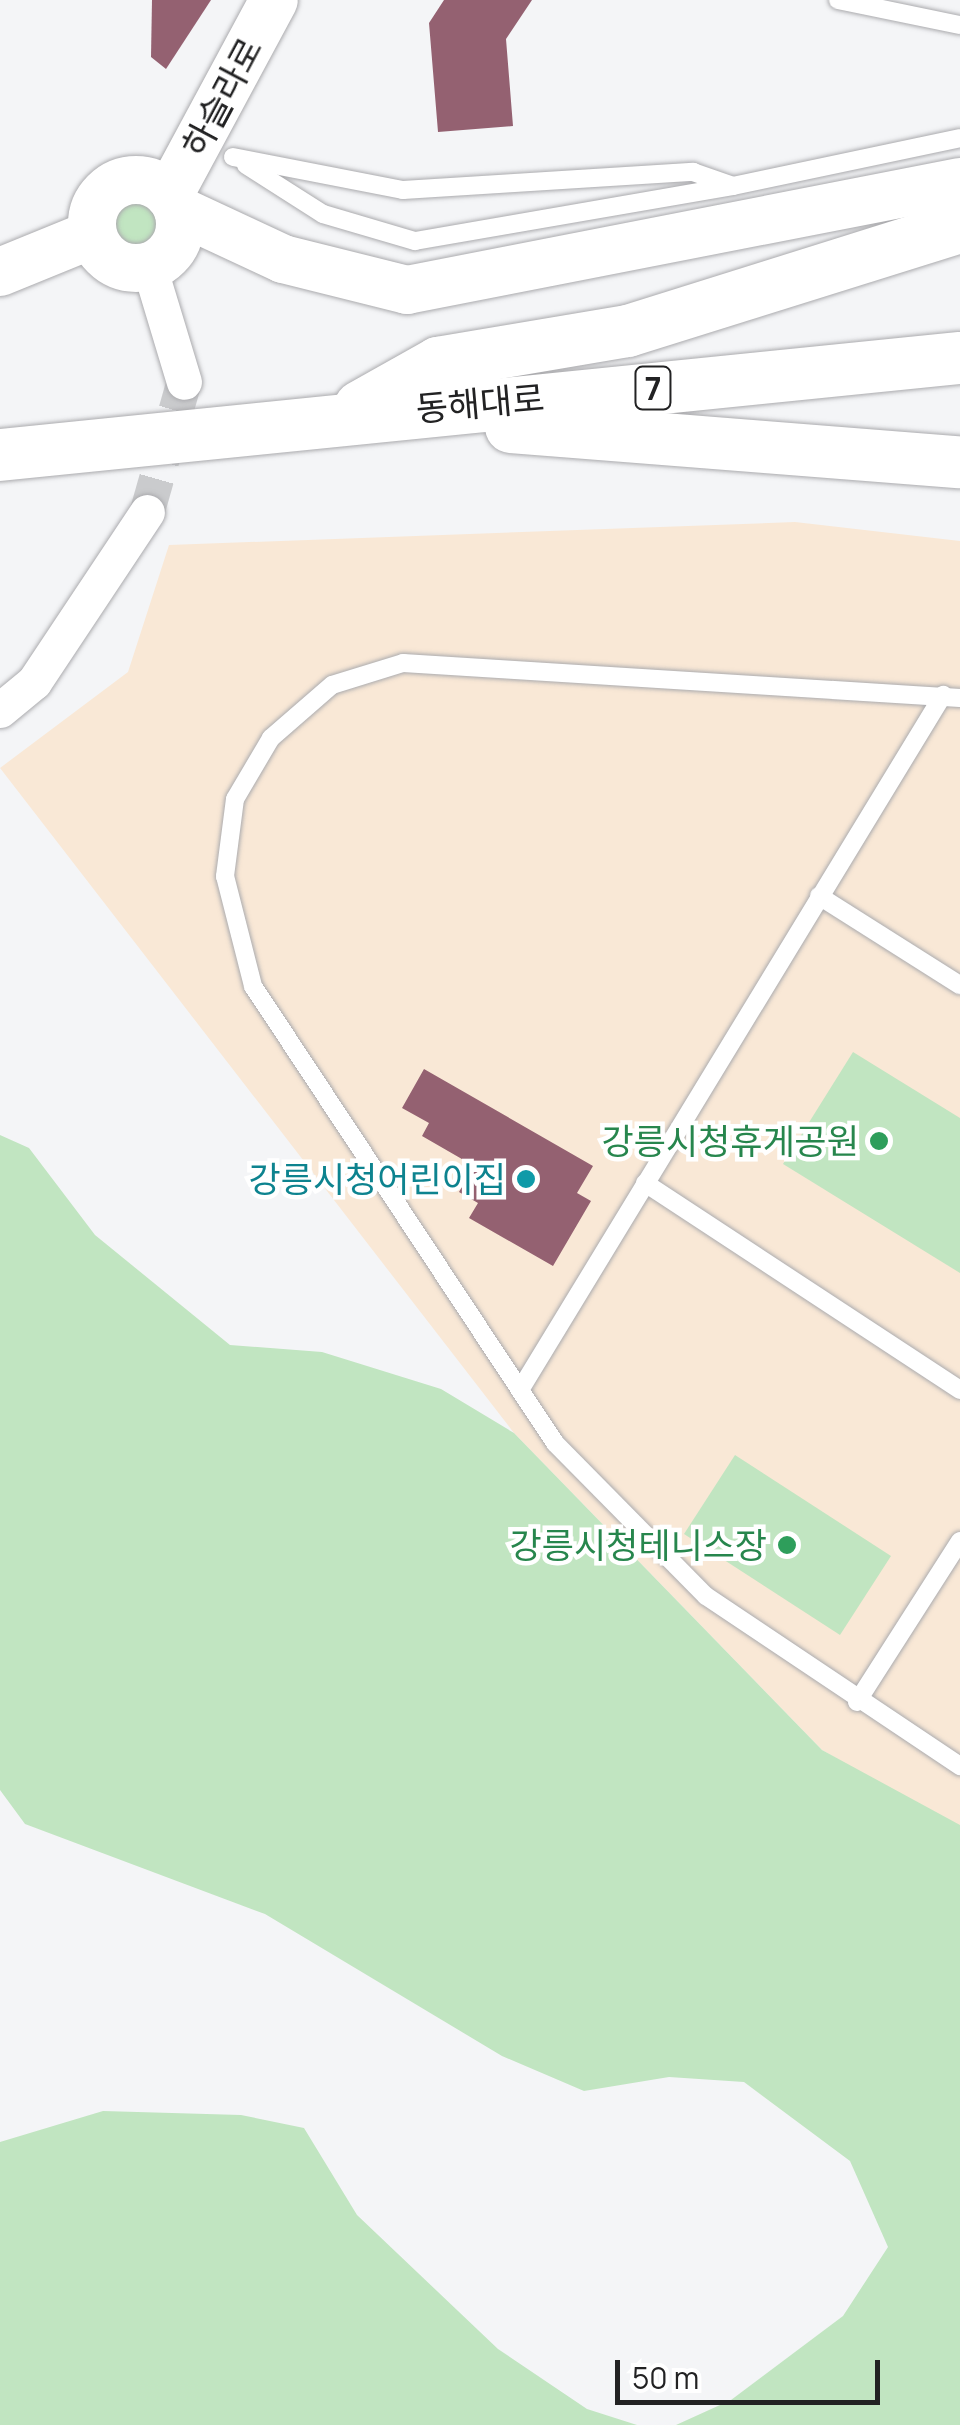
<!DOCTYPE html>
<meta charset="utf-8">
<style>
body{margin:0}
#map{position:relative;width:960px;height:2425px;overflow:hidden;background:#f4f5f7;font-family:Manrope,"Noto Sans KR",sans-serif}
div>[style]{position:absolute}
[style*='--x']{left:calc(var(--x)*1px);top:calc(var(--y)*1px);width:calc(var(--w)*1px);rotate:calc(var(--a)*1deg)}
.commercial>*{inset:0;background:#f9e8d6}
.green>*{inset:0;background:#c1e5c1}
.round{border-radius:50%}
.building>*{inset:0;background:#946171}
.street-tunnel>*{height:35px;margin-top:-17.5px;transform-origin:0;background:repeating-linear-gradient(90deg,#cacbcd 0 35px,transparent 0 53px)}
.roads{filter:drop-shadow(0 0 2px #ababae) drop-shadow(0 0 2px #ababae)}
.lane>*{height:18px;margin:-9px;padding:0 9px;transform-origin:9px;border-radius:9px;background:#fff}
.street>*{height:35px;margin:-17.5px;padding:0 17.5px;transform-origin:17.5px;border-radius:17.5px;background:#fff}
.secondary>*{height:48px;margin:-24px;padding:0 24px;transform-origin:24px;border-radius:24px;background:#fff}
.secondary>.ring{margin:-24px;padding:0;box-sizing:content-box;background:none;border:48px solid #fff;border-radius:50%}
.primary>*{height:52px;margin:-26px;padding:0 26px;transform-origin:26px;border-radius:26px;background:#fff}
.dots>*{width:28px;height:28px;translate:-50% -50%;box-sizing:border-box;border:5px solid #fff;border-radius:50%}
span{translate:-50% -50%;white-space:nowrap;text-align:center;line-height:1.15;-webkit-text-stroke:9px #fff;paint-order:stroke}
.shield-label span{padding:2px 8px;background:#fff;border:2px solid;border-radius:8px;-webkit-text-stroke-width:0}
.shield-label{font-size:32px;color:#222223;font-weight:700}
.street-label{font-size:35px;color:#222223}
.leisure-label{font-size:35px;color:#27864d}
.right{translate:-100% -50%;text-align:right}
.culture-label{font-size:35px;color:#0d838f}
.scale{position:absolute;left:615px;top:2360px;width:265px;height:45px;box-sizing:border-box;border:5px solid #222223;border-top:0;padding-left:12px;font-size:30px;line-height:35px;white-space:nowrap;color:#222223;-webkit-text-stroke:8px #fff;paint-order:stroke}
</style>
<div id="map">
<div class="commercial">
<i style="clip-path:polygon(795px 522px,960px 541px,960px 1831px,822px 1750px,514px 1433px,0 768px,128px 672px,169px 545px)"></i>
</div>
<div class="green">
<i class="round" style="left:111px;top:199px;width:50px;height:50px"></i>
<i style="clip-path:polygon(853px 1052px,960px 1118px,960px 1273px,783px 1164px)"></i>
<i style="clip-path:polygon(0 1135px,29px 1148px,95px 1235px,230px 1345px,322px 1352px,441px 1389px,514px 1433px,822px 1750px,960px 1825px,960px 2425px,676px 2425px,731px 2400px,843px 2316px,888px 2247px,850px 2161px,744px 2082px,669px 2077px,584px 2091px,502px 2056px,265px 1914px,25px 1824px,0 1790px)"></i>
<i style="clip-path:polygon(735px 1455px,891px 1556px,840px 1635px,684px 1534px)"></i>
<i style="clip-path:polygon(103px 2111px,241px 2115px,304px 2128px,357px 2215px,498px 2349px,587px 2409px,637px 2425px,0 2425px,0 2142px)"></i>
</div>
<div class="building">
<i style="clip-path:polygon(152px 0,211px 0,166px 69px,151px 57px)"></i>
<i style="clip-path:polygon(444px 0,532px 0,506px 39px,513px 126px,438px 132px,429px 23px)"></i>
<i style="clip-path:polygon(424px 1069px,593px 1166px,577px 1193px,591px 1201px,553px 1266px,469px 1218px,478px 1203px,459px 1192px,474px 1166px,422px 1136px,429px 1123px,402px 1108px)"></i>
</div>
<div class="street-tunnel">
<i style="--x:147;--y:512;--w:135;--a:-74.1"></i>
</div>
<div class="roads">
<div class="lane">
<i style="--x:838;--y:0;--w:125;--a:11.6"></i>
<i style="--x:233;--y:157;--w:173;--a:11"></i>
<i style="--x:403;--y:190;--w:291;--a:-3.6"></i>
<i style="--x:693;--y:172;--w:42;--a:19.3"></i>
<i style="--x:733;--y:186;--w:232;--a:-11.9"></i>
<i style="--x:246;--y:165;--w:91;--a:32.5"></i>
<i style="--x:323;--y:214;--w:96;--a:16.4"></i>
<i style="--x:415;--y:241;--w:322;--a:-9.8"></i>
<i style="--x:960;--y:698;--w:558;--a:-176.4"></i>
<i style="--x:403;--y:663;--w:74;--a:162.8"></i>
<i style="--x:332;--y:685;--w:81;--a:139"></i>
<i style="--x:271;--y:738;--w:71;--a:120.5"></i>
<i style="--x:235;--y:799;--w:78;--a:97.4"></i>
<i style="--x:225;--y:876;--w:114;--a:75.7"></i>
<i style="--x:253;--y:986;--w:548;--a:56.54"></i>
<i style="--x:555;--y:1443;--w:215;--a:45.4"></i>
<i style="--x:706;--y:1596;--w:306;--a:33.8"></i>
<i style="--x:819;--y:896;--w:167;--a:32.3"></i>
<i style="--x:645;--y:1183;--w:377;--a:33.3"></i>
<i style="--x:520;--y:1390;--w:814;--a:-58.67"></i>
<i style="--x:857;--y:1702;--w:191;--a:-57.4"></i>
</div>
<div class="street">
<i style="--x:149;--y:266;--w:121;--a:73.2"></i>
<i style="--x:0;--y:710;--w:44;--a:-39.5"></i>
<i style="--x:34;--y:682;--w:204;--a:-56.4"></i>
</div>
<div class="secondary">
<i class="ring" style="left:92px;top:180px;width:40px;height:40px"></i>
<i style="--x:169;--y:195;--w:221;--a:-61.7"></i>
<i style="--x:178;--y:210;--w:116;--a:25"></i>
<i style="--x:283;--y:259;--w:128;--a:14"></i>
<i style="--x:407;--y:290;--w:563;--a:-11.05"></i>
<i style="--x:0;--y:272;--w:100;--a:-22.2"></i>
</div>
<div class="primary">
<i style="--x:360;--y:407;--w:90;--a:-29.4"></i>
<i style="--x:438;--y:363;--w:193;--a:-9.6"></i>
<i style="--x:628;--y:331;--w:348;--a:-17.4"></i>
<i style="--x:511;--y:427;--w:450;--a:4.5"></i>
<i style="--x:0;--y:455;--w:965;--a:-5.77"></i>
</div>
</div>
<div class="dots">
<i style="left:879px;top:1141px;background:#2e9e5b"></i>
<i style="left:526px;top:1179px;background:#0f9aa8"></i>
<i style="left:787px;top:1545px;background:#2e9e5b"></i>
</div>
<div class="shield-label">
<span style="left:653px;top:388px">7</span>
</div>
<div class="street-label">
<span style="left:222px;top:97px;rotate:-62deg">하슬라로</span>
<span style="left:480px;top:403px;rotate:-5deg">동해대로</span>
</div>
<div class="leisure-label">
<span class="right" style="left:859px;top:1141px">강릉시청휴게공원</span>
<span class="right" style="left:767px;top:1545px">강릉시청테니스장</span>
</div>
<div class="culture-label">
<span class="right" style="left:506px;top:1179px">강릉시청어린이집</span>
</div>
<div class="scale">50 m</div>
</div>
